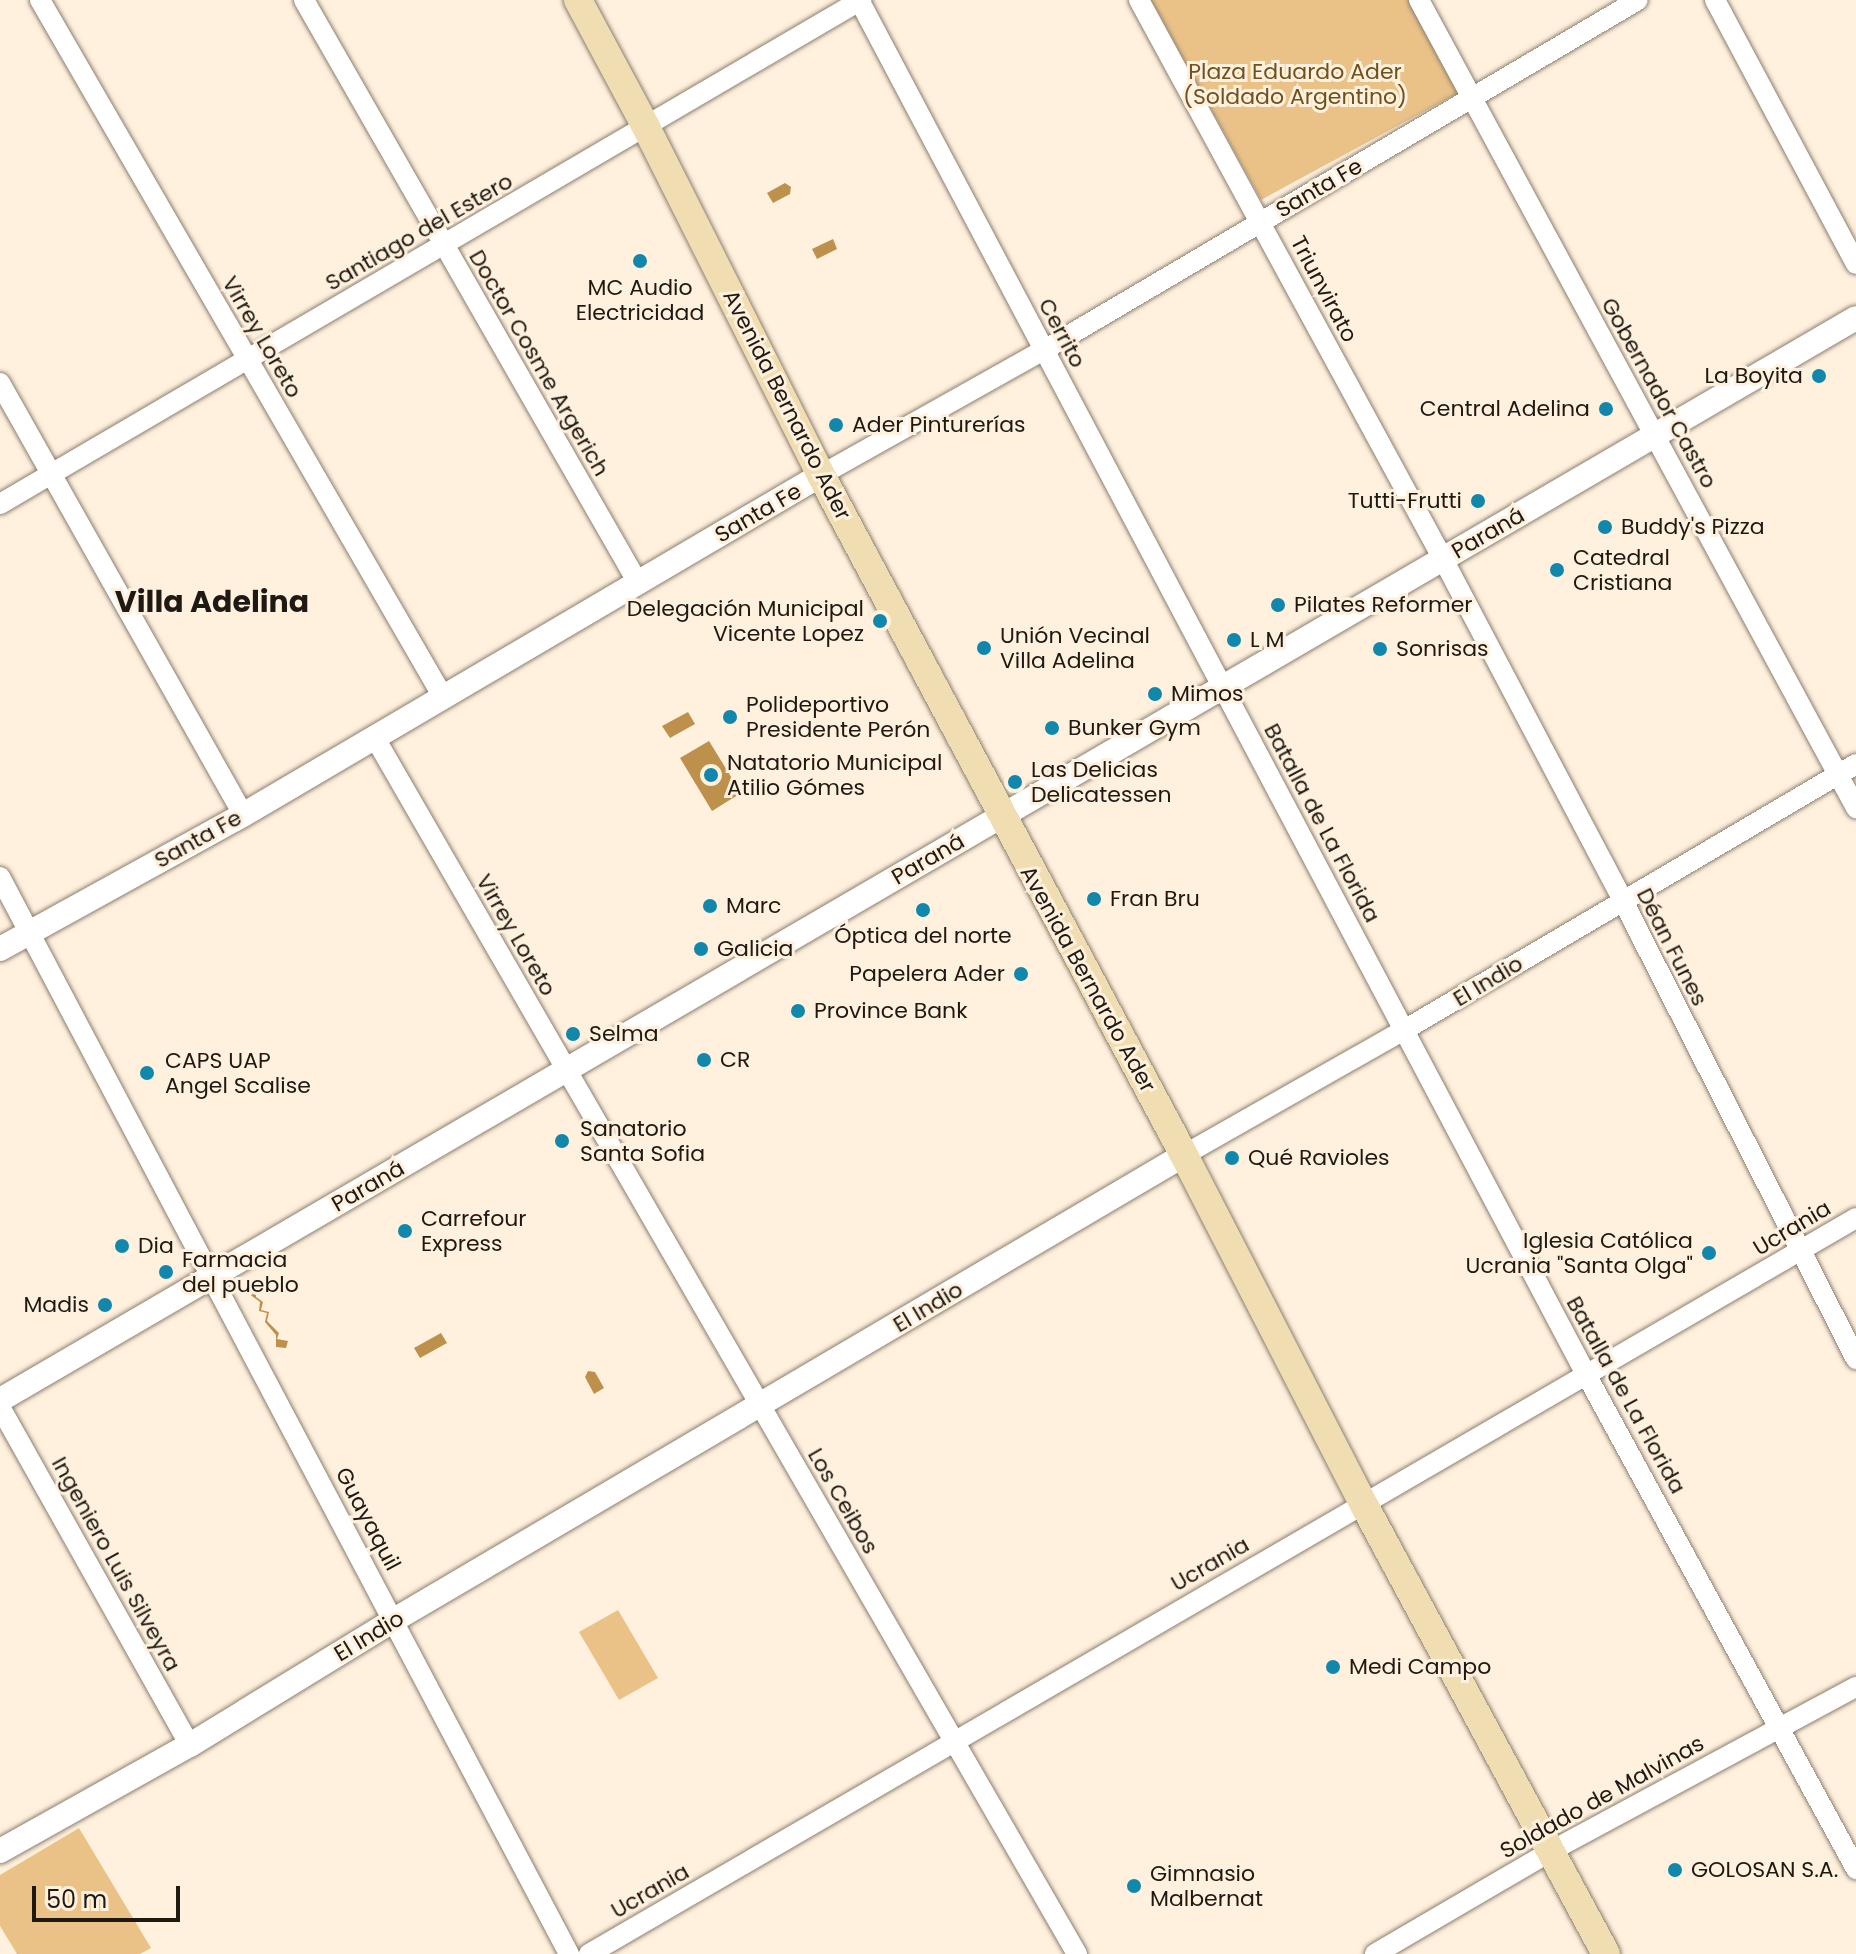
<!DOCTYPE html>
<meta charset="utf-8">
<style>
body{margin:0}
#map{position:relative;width:1856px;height:1954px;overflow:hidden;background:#fff1de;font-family:Poppins,sans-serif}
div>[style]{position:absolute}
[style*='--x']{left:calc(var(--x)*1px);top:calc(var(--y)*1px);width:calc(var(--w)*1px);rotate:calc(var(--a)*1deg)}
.green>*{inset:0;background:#eac288}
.water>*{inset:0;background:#bd904c}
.roads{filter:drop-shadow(0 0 2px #8b7f6e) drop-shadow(0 0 2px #8b7f6e)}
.minor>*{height:20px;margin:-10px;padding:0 10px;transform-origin:10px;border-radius:10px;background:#fff}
.tertiary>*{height:24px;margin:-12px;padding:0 12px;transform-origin:12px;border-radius:12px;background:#fff}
.secondary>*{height:28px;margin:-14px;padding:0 14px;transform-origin:14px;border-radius:14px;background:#f1ddb2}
.dots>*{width:22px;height:22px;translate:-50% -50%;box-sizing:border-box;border:4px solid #fff1de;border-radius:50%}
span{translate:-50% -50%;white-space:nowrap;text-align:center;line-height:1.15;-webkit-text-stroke:6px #fff1de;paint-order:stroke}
.park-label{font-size:22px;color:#70511e}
.street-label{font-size:22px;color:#1e1913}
.poi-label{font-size:22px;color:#1e1913}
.right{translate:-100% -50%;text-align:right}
.left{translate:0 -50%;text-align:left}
.district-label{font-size:30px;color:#1e1913;font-weight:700}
.scale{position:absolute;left:32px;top:1886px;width:148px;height:36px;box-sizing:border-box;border:4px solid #1e1913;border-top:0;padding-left:10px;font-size:24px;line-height:28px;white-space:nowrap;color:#1e1913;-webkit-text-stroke:6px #fff1de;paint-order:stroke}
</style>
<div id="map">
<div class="green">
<i style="clip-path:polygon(1151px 0,1410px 0,1460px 92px,1261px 200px)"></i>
<i style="clip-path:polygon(618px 1610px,658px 1678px,619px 1700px,579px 1632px)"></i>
<i style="clip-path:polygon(79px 1828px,151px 1948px,140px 1954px,17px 1954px,0 1926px,0 1875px)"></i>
</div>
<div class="water">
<i style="clip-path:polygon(785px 183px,791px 187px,790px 194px,773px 203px,767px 193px)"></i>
<i style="clip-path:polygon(833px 239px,837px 249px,817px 259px,812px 249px)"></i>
<i style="clip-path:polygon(688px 712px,695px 724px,670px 738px,662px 726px)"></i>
<i style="clip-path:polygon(709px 741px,741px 793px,712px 811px,680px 758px)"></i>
<i style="clip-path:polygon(249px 1285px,256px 1288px,256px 1297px,263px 1302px,261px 1310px,269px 1312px,267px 1321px,279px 1333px,277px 1339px,288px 1341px,286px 1348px,276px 1347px,276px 1335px,265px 1322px,267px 1313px,259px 1311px,260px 1302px,245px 1291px)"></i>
<i style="clip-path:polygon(441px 1333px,447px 1343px,420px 1358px,414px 1348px)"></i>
<i style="clip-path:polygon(588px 1371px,595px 1372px,604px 1388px,594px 1394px,585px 1377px)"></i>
</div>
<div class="roads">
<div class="minor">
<i style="--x:40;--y:0;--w:805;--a:59.96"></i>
<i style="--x:304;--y:0;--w:672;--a:60.19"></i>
<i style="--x:859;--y:0;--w:1557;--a:62.12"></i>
<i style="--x:1587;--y:1376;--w:562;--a:61.38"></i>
<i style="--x:1139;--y:0;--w:636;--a:61.46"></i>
<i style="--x:1443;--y:559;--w:386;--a:62.2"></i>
<i style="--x:1623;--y:901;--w:514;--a:63.04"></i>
<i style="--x:1419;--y:0;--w:919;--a:61.59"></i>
<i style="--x:1715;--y:0;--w:299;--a:61.9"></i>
<i style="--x:0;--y:383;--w:496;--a:60.6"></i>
<i style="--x:821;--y:475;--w:256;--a:-29.3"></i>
<i style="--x:1044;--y:350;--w:689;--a:-30.51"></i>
<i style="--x:0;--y:504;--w:998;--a:-30.34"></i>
<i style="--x:375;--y:738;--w:1404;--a:60"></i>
<i style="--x:0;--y:877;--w:1218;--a:62.15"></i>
<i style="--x:1184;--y:1155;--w:255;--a:-29.6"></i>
<i style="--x:1406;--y:1029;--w:522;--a:-30.49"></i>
<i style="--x:0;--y:1407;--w:388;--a:60.7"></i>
<i style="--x:589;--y:1954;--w:1465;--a:-30.15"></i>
<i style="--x:1375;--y:1954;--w:204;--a:-30.3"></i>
<i style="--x:1551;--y:1851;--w:346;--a:-28.3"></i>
</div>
<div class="tertiary">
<i style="--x:0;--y:949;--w:277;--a:-28.9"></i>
<i style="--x:243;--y:815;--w:671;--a:-30.47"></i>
<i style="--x:0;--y:1400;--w:2148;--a:-30.24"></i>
<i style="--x:0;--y:1851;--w:218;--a:-29.2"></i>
<i style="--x:190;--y:1745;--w:239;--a:-31.5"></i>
<i style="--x:394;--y:1620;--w:917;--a:-30.48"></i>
</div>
<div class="secondary">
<i style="--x:578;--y:0;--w:144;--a:61.8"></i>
<i style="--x:646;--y:127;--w:390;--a:63.3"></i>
<i style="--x:821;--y:475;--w:771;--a:61.91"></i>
<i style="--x:1184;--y:1155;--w:391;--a:62.8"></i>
<i style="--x:1363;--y:1503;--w:512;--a:61.68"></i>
</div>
</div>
<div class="dots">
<i style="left:640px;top:261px;background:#1287ac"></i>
<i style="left:1819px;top:376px;background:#1287ac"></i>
<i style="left:1606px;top:409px;background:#1287ac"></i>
<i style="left:836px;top:425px;background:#1287ac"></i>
<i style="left:1478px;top:501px;background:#1287ac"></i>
<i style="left:1605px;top:527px;background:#1287ac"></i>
<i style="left:1557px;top:570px;background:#1287ac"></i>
<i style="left:1278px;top:605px;background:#1287ac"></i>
<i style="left:880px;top:621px;background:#1287ac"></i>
<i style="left:1234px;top:640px;background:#1287ac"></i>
<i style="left:984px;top:648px;background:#1287ac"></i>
<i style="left:1380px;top:649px;background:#1287ac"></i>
<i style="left:1155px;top:694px;background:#1287ac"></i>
<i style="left:730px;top:717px;background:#1287ac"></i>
<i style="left:1052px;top:728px;background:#1287ac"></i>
<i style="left:711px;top:775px;background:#1287ac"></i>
<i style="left:1015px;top:782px;background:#1287ac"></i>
<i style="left:1094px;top:899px;background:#1287ac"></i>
<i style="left:710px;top:906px;background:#1287ac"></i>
<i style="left:923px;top:910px;background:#1287ac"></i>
<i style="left:701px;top:949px;background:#1287ac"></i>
<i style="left:1021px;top:974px;background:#1287ac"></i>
<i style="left:798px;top:1011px;background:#1287ac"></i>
<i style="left:573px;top:1034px;background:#1287ac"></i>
<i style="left:704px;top:1060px;background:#1287ac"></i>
<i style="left:147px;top:1073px;background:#1287ac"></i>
<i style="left:562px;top:1141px;background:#1287ac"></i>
<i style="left:1232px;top:1158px;background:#1287ac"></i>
<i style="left:405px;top:1231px;background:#1287ac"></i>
<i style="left:122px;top:1246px;background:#1287ac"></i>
<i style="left:1709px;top:1253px;background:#1287ac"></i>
<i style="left:166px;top:1272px;background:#1287ac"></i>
<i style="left:105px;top:1305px;background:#1287ac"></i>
<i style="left:1333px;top:1667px;background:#1287ac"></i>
<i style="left:1675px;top:1870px;background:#1287ac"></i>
<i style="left:1134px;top:1886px;background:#1287ac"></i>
</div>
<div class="park-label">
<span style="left:1295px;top:84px">Plaza Eduardo Ader<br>(Soldado Argentino)</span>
</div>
<div class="street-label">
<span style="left:1319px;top:188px;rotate:-30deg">Santa Fe</span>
<span style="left:419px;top:232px;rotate:-30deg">Santiago del Estero</span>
<span style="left:1324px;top:289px;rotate:62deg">Triunvirato</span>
<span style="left:1062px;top:333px;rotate:62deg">Cerrito</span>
<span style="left:262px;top:337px;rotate:60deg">Virrey Loreto</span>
<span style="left:539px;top:363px;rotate:60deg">Doctor Cosme Argerich</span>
<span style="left:1659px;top:393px;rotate:61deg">Gobernador Castro</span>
<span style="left:787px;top:405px;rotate:63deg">Avenida Bernardo Ader</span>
<span style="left:758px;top:513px;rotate:-30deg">Santa Fe</span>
<span style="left:1488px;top:533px;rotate:-30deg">Paraná</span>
<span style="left:1322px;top:823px;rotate:62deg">Batalla de La Florida</span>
<span style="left:198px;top:839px;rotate:-29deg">Santa Fe</span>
<span style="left:928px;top:859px;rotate:-30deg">Paraná</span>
<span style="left:516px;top:935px;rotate:60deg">Virrey Loreto</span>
<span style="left:1672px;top:947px;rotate:63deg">Déan Funes</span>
<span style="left:1088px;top:979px;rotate:61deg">Avenida Bernardo Ader</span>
<span style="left:1488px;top:981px;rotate:-31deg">El Indio</span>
<span style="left:368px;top:1186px;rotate:-30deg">Paraná</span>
<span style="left:1792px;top:1228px;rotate:-31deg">Ucrania</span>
<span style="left:928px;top:1307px;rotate:-31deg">El Indio</span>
<span style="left:1626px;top:1395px;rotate:61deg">Batalla de La Florida</span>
<span style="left:843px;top:1501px;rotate:60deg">Los Ceibos</span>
<span style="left:368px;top:1519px;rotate:62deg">Guayaquil</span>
<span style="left:116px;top:1564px;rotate:61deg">Ingeniero Luis Silveyra</span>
<span style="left:1210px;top:1564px;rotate:-30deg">Ucrania</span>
<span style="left:369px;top:1636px;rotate:-31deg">El Indio</span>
<span style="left:1602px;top:1797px;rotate:-29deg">Soldado de Malvinas</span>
<span style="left:650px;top:1891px;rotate:-30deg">Ucrania</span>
</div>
<div class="poi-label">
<span style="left:640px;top:300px">MC Audio<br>Electricidad</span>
<span class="right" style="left:1803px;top:376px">La Boyita</span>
<span class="right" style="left:1590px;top:409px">Central Adelina</span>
<span class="left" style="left:852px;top:425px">Ader Pinturerías</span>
<span class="right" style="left:1462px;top:501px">Tutti-Frutti</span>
<span class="left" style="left:1621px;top:527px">Buddy's Pizza</span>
<span class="left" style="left:1573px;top:570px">Catedral<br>Cristiana</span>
<span class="left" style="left:1294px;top:605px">Pilates Reformer</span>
<span class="right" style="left:864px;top:621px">Delegación Municipal<br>Vicente Lopez</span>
<span class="left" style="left:1000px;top:648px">Unión Vecinal<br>Villa Adelina</span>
<span class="left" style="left:1250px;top:640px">L M</span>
<span class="left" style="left:1396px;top:649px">Sonrisas</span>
<span class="left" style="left:1171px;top:694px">Mimos</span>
<span class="left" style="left:746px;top:717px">Polideportivo<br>Presidente Perón</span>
<span class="left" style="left:1068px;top:728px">Bunker Gym</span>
<span class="left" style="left:727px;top:775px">Natatorio Municipal<br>Atilio Gómes</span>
<span class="left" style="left:1031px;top:782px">Las Delicias<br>Delicatessen</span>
<span class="left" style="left:1110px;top:899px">Fran Bru</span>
<span class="left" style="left:726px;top:906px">Marc</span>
<span style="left:923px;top:936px">Óptica del norte</span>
<span class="left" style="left:717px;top:949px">Galicia</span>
<span class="right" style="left:1005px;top:974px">Papelera Ader</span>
<span class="left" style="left:814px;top:1011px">Province Bank</span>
<span class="left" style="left:589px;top:1034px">Selma</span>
<span class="left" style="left:165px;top:1073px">CAPS UAP<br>Angel Scalise</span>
<span class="left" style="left:720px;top:1060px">CR</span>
<span class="left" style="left:580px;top:1141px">Sanatorio<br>Santa Sofia</span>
<span class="left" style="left:1248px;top:1158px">Qué Ravioles</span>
<span class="left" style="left:421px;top:1231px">Carrefour<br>Express</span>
<span class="right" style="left:1693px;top:1253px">Iglesia Católica<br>Ucrania "Santa Olga"</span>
<span class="left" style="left:138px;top:1246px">Dia</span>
<span class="left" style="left:182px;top:1272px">Farmacia<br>del pueblo</span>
<span class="right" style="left:89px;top:1305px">Madis</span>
<span class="left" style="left:1349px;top:1667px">Medi Campo</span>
<span class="left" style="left:1691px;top:1870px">GOLOSAN S.A.</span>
<span class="left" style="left:1150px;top:1886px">Gimnasio<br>Malbernat</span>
</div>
<div class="district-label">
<span style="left:212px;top:602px">Villa Adelina</span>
</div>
<div class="scale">50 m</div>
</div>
